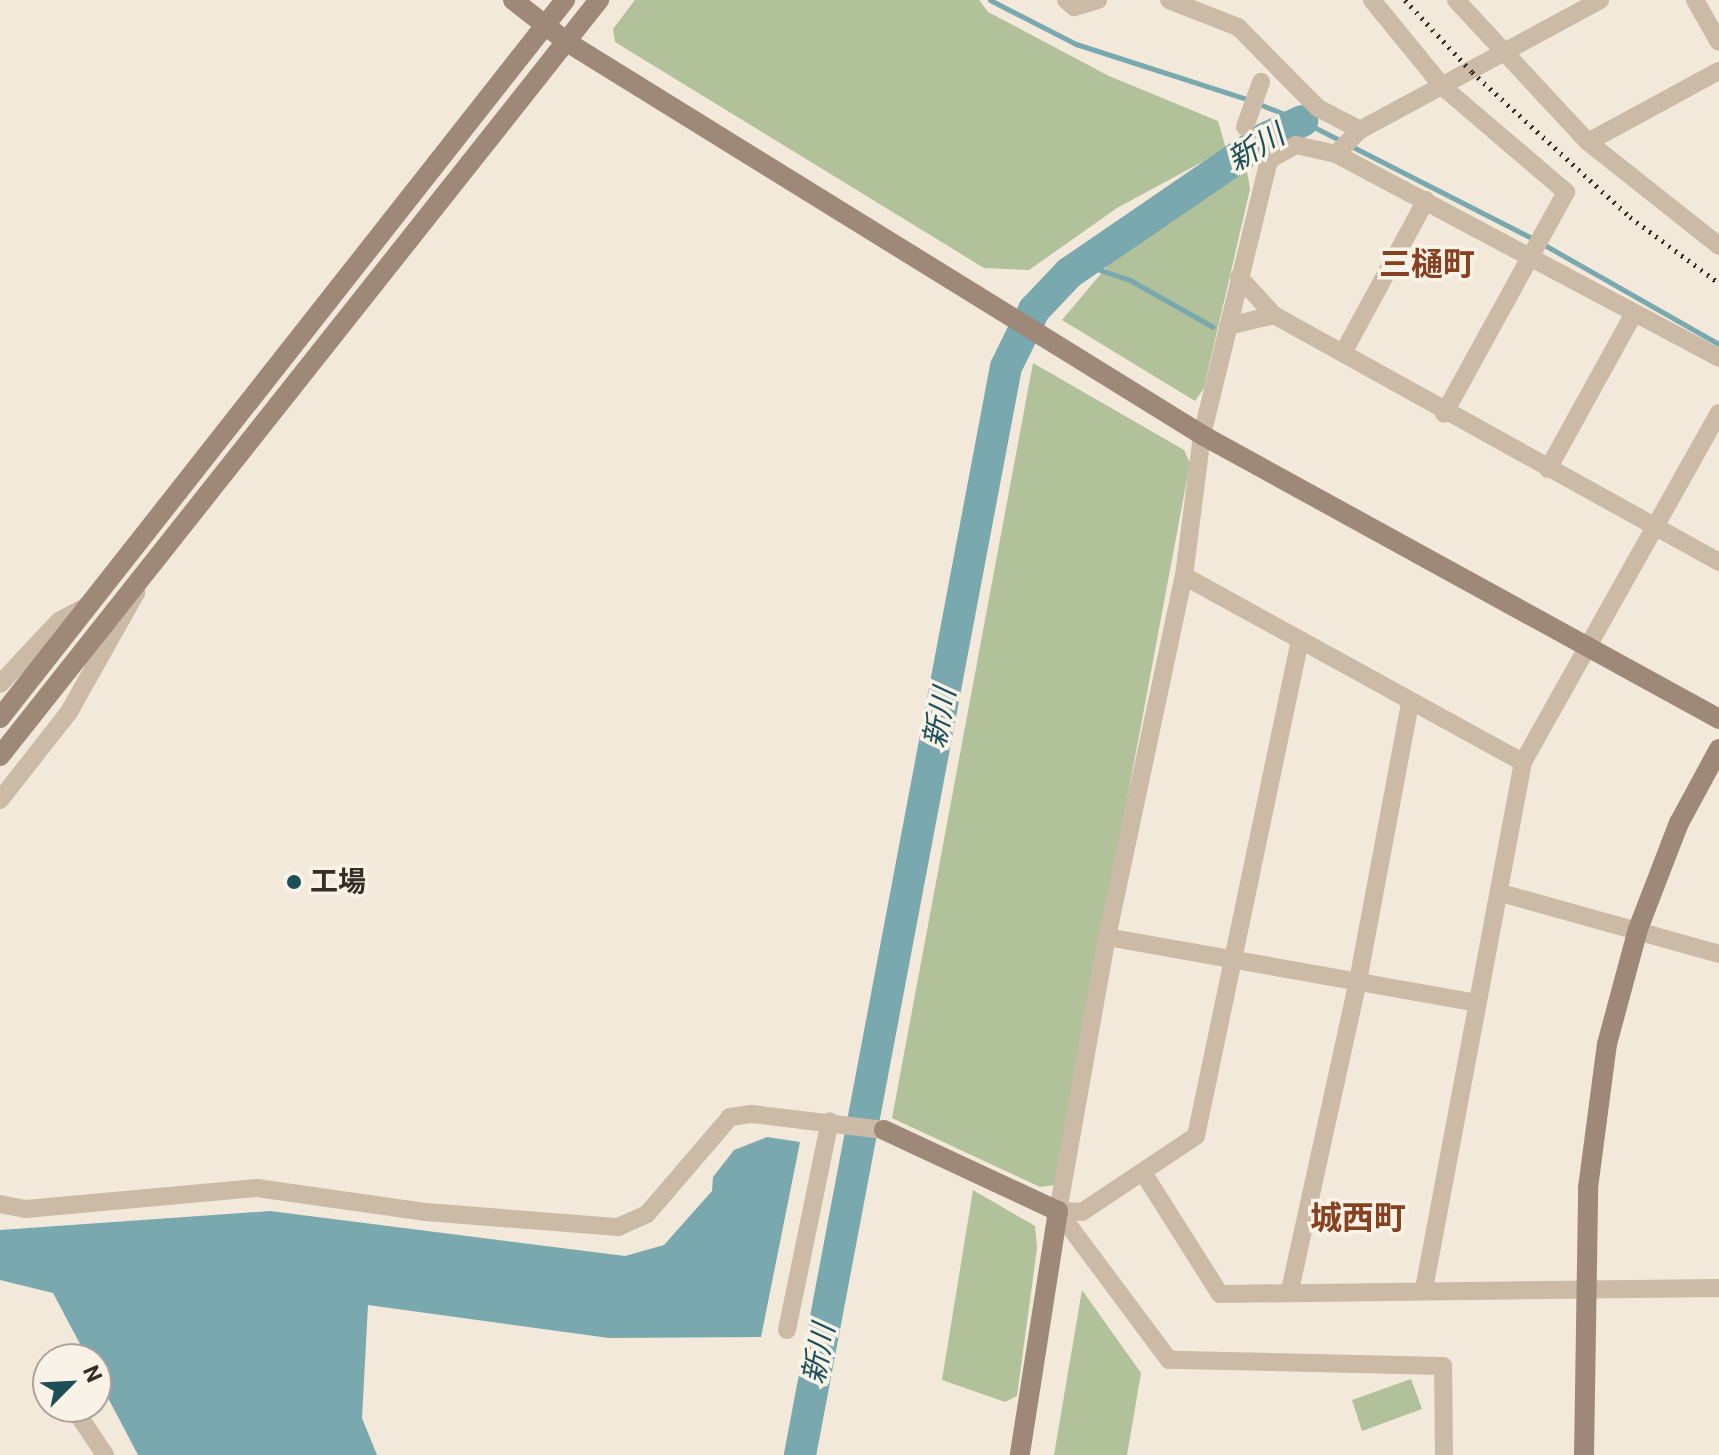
<!DOCTYPE html>
<meta charset="utf-8">
<style>
body{margin:0}
#map{position:relative;width:1719px;height:1455px;overflow:hidden;background:#f2e9da;font-family:Roboto,"Noto Sans JP",sans-serif}
div>[style]{position:absolute}
[style*='--x']{left:calc(var(--x)*1px);top:calc(var(--y)*1px);width:calc(var(--w)*1px);rotate:calc(var(--a)*1deg)}
.green>*{inset:0;background:#b1c19a}
.water>*{inset:0;background:#79a8af}
.stream>*{height:5px;margin:-2.5px;padding:0 2.5px;transform-origin:2.5px;border-radius:2.5px;background:#79a8af}
.river>*{height:32px;margin:-16px;padding:0 16px;transform-origin:16px;border-radius:16px;background:#79a8af}
.street>*{height:18px;margin:-9px;padding:0 9px;transform-origin:9px;border-radius:9px;background:#cabaa6}
.secondary>*{height:20px;margin:-10px;padding:0 10px;transform-origin:10px;border-radius:10px;background:#9e8978}
.rail>*{height:5px;margin-top:-2.5px;transform-origin:0;background:repeating-linear-gradient(90deg,#362d27 0 2px,transparent 0 8px)}
.dots>*{width:22px;height:22px;translate:-50% -50%;box-sizing:border-box;border:4px solid #f9f2e7;border-radius:50%}
span{translate:-50% -50%;white-space:nowrap;text-align:center;line-height:1.15;-webkit-text-stroke:7px #f9f2e7;paint-order:stroke}
.poi-label{font-size:28px;color:#362d27;font-weight:700}
.left{translate:0 -50%;text-align:left}
.water-label{font-size:30px;color:#1c4f58;font-style:italic}
.quarter-label{font-size:32px;color:#854120;font-weight:700}
.north{position:absolute;left:32px;top:1343px;width:80px;height:80px;box-sizing:border-box;background:#f9f2e7;border:2px solid #aba39a;border-radius:50%;rotate:66deg;font-size:22px;font-weight:700;line-height:32px;text-align:center;color:#362d27}
.north::after{content:'';display:block;margin:auto;width:28px;height:36px;background:#1c4f58;clip-path:polygon(50% 0,100% 100%,50% 72%,0 100%)}
</style>
<div id="map">
<div class="green">
<i style="clip-path:polygon(635px 0,979px 0,988px 12px,1109px 76px,1218px 121px,1226px 149px,1117px 208px,1029px 270px,984px 268px,615px 42px,613px 29px)"></i>
<i style="clip-path:polygon(1234px 171px,1247px 171px,1250px 189px,1204px 388px,1195px 401px,1062px 320px,1115px 257px,1178px 206px)"></i>
<i style="clip-path:polygon(1033px 363px,1184px 450px,1190px 463px,1055px 1185px,1040px 1187px,892px 1118px)"></i>
<i style="clip-path:polygon(973px 1190px,1035px 1226px,1037px 1248px,1017px 1396px,1005px 1402px,942px 1380px)"></i>
<i style="clip-path:polygon(1082px 1290px,1141px 1373px,1127px 1455px,1054px 1455px)"></i>
<i style="clip-path:polygon(1411px 1379px,1422px 1409px,1362px 1431px,1352px 1400px)"></i>
</div>
<div class="water">
<i style="clip-path:polygon(767px 1137px,800px 1142px,761px 1337px,609px 1338px,368px 1305px,362px 1418px,377px 1455px,138px 1455px,96px 1375px,96px 1359px,88px 1359px,53px 1293px,0 1280px,0 1230px,270px 1211px,625px 1256px,664px 1245px,712px 1191px,713px 1177px,734px 1150px)"></i>
</div>
<div class="stream">
<i style="--x:990;--y:0;--w:97;--a:27.1"></i>
<i style="--x:1076;--y:44;--w:182;--a:17.9"></i>
<i style="--x:1259;--y:104;--w:46;--a:21.6"></i>
<i style="--x:1302;--y:121;--w:260;--a:27"></i>
<i style="--x:1534;--y:239;--w:213;--a:29.6"></i>
<i style="--x:1082;--y:264;--w:51;--a:18.4"></i>
<i style="--x:1130;--y:280;--w:95;--a:29.5"></i>
</div>
<div class="river">
<i style="--x:800;--y:1455;--w:1107;--a:-79.28"></i>
<i style="--x:1006;--y:367;--w:64;--a:-63.8"></i>
<i style="--x:1034;--y:310;--w:51;--a:-46.6"></i>
<i style="--x:1069;--y:273;--w:239;--a:-34.4"></i>
<i style="--x:1266;--y:138;--w:40;--a:-25"></i>
</div>
<div class="street">
<i style="--x:1066;--y:0;--w:11;--a:41"></i>
<i style="--x:1074;--y:7;--w:25;--a:-16"></i>
<i style="--x:1169;--y:0;--w:74;--a:21.4"></i>
<i style="--x:1238;--y:27;--w:114;--a:45.4"></i>
<i style="--x:1318;--y:108;--w:47;--a:27.6"></i>
<i style="--x:1372;--y:0;--w:112;--a:50.8"></i>
<i style="--x:1443;--y:87;--w:162;--a:40.5"></i>
<i style="--x:1566;--y:192;--w:253;--a:118.8"></i>
<i style="--x:1456;--y:0;--w:194;--a:47.1"></i>
<i style="--x:1588;--y:142;--w:167;--a:38.4"></i>
<i style="--x:1695;--y:0;--w:48;--a:60.3"></i>
<i style="--x:1245;--y:127;--w:48;--a:-70.4"></i>
<i style="--x:1588;--y:142;--w:149;--a:-28.5"></i>
<i style="--x:1336;--y:154;--w:34;--a:-45"></i>
<i style="--x:1360;--y:130;--w:273;--a:-28.4"></i>
<i style="--x:1239;--y:277;--w:52;--a:47.4"></i>
<i style="--x:1274;--y:315;--w:509;--a:29.03"></i>
<i style="--x:1228;--y:326;--w:47;--a:-13.4"></i>
<i style="--x:1343;--y:353;--w:174;--a:-61.5"></i>
<i style="--x:1548;--y:469;--w:178;--a:-61.1"></i>
<i style="--x:1184;--y:576;--w:387;--a:28.8"></i>
<i style="--x:0;--y:684;--w:86;--a:-46.9"></i>
<i style="--x:59;--y:621;--w:32;--a:-28"></i>
<i style="--x:0;--y:800;--w:112;--a:-51.9"></i>
<i style="--x:69;--y:712;--w:137;--a:-60.6"></i>
<i style="--x:1501;--y:893;--w:226;--a:15.6"></i>
<i style="--x:1107;--y:937;--w:375;--a:10.1"></i>
<i style="--x:1144;--y:1174;--w:142;--a:57.7"></i>
<i style="--x:1220;--y:1294;--w:499;--a:-0.7"></i>
<i style="--x:0;--y:1204;--w:26;--a:11"></i>
<i style="--x:26;--y:1209;--w:232;--a:-5.2"></i>
<i style="--x:257;--y:1188;--w:171;--a:8.1"></i>
<i style="--x:426;--y:1212;--w:193;--a:4.5"></i>
<i style="--x:618;--y:1227;--w:32;--a:-24"></i>
<i style="--x:647;--y:1214;--w:128;--a:-49.4"></i>
<i style="--x:730;--y:1117;--w:22;--a:-8"></i>
<i style="--x:752;--y:1114;--w:133;--a:6.9"></i>
<i style="--x:1058;--y:1211;--w:24;--a:2"></i>
<i style="--x:1082;--y:1212;--w:137;--a:-33.7"></i>
<i style="--x:1196;--y:1136;--w:507;--a:-78.16"></i>
<i style="--x:1424;--y:1289;--w:536;--a:-79.36"></i>
<i style="--x:1523;--y:762;--w:400;--a:-60.7"></i>
<i style="--x:1290;--y:1290;--w:316;--a:-77.6"></i>
<i style="--x:1358;--y:981;--w:284;--a:-79.4"></i>
<i style="--x:787;--y:1330;--w:213;--a:-78.4"></i>
<i style="--x:73;--y:1407;--w:58;--a:56.3"></i>
<i style="--x:1444;--y:1455;--w:89;--a:-90.6"></i>
<i style="--x:1443;--y:1366;--w:274;--a:-178.7"></i>
<i style="--x:1169;--y:1360;--w:186;--a:-126.7"></i>
<i style="--x:1058;--y:1211;--w:278;--a:-79.9"></i>
<i style="--x:1107;--y:937;--w:369;--a:-78"></i>
<i style="--x:1184;--y:576;--w:142;--a:-82.7"></i>
<i style="--x:1202;--y:435;--w:283;--a:-76.3"></i>
<i style="--x:1269;--y:160;--w:31;--a:-29"></i>
<i style="--x:1296;--y:145;--w:41;--a:12.7"></i>
<i style="--x:1336;--y:154;--w:434;--a:28"></i>
</div>
<div class="secondary">
<i style="--x:513;--y:0;--w:68;--a:37.9"></i>
<i style="--x:567;--y:42;--w:747;--a:31.75"></i>
<i style="--x:1202;--y:435;--w:590;--a:28.78"></i>
<i style="--x:0;--y:718;--w:914;--a:-51.8"></i>
<i style="--x:0;--y:756;--w:965;--a:-51.61"></i>
<i style="--x:884;--y:1130;--w:192;--a:25"></i>
<i style="--x:1058;--y:1211;--w:247;--a:98.9"></i>
<i style="--x:1584;--y:1455;--w:267;--a:-89.1"></i>
<i style="--x:1588;--y:1188;--w:145;--a:-82.5"></i>
<i style="--x:1607;--y:1044;--w:119;--a:-74.9"></i>
<i style="--x:1638;--y:929;--w:114;--a:-68.9"></i>
<i style="--x:1679;--y:823;--w:84;--a:-61.6"></i>
</div>
<div class="rail">
<i style="--x:1405;--y:0;--w:98;--a:47.1"></i>
<i style="--x:1472;--y:72;--w:214;--a:42.5"></i>
<i style="--x:1630;--y:217;--w:111;--a:36.6"></i>
</div>
<div class="dots">
<i style="left:294px;top:882px;background:#1c4f58"></i>
</div>
<div class="poi-label">
<span class="left" style="left:310px;top:882px">工場</span>
</div>
<div class="water-label">
<span style="left:1256px;top:148px;rotate:-31deg">新川</span>
<span style="left:940px;top:718px;rotate:-79deg">新川</span>
<span style="left:819px;top:1354px;rotate:-79deg">新川</span>
</div>
<div class="quarter-label">
<span style="left:1427px;top:264px">三樋町</span>
<span style="left:1358px;top:1218px">城西町</span>
</div>
<div class="north">N</div>
</div>
